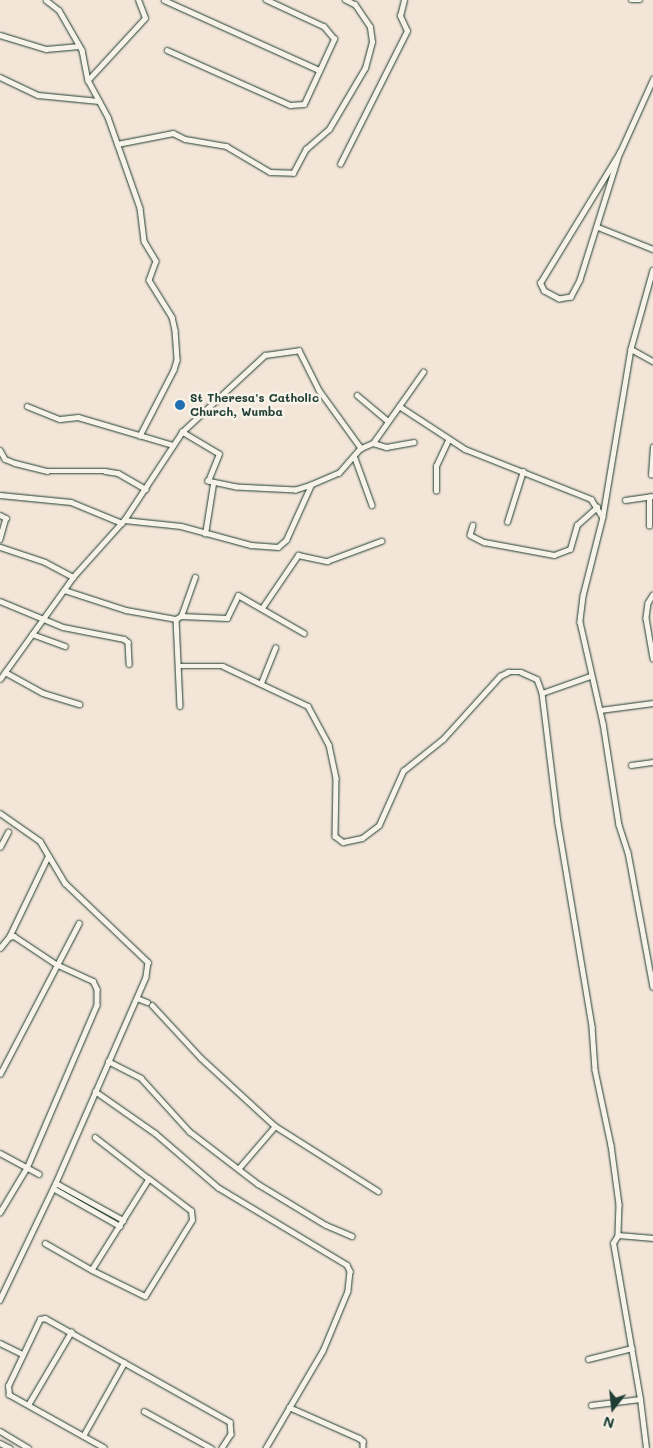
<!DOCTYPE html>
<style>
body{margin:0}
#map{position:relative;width:653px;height:1448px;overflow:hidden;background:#f3e6d8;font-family:Mali,sans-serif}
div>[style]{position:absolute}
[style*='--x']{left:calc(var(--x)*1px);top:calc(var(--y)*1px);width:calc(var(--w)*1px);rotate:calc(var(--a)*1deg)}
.roads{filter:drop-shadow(0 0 1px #1f3d34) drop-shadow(0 0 1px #1f3d34)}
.street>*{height:4.5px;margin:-2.25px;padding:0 2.25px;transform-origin:2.25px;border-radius:2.25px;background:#f7f3e8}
.dots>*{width:14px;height:14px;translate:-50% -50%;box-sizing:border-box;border:2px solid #f7f3e8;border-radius:50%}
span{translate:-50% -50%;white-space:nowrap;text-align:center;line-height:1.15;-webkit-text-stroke:5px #f7f3e8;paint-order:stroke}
.poi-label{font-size:12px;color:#1f3d34;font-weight:700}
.left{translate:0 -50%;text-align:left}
.north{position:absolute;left:588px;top:1383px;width:50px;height:50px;-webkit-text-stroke:4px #f7f3e8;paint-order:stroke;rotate:196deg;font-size:14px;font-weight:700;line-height:20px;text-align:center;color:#1f3d34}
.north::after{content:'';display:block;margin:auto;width:18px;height:22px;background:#1f3d34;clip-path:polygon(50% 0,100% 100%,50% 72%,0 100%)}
</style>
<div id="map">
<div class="roads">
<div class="street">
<i style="--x:46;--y:0;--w:16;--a:38"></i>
<i style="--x:59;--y:10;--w:46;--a:60.1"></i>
<i style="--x:82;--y:50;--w:31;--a:79"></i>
<i style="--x:88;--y:80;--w:42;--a:61.6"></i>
<i style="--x:108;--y:117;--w:96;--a:70.6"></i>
<i style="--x:140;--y:208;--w:33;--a:83"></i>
<i style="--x:144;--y:241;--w:23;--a:59"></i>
<i style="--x:156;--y:261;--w:20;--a:110"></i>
<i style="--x:149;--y:280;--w:44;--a:58.1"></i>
<i style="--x:172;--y:317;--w:13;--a:77"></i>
<i style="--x:175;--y:330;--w:30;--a:86"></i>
<i style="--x:177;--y:360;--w:10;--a:107"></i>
<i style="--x:174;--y:370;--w:74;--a:117.3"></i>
<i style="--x:164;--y:0;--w:170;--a:24.3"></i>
<i style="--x:631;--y:0;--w:9;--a:0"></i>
<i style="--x:0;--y:35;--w:48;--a:16.9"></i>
<i style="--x:46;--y:49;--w:33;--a:-5"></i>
<i style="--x:167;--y:50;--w:135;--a:24.1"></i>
<i style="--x:290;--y:105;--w:14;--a:-4"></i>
<i style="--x:304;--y:104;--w:72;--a:-65.2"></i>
<i style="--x:334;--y:39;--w:16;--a:-130"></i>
<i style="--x:324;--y:27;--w:64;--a:-155"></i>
<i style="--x:0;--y:77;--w:42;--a:25.3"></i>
<i style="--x:38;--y:95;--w:61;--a:5.6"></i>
<i style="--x:88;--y:80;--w:84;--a:-47.4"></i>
<i style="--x:145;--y:18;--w:19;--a:-111"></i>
<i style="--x:117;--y:144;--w:57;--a:-11.1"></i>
<i style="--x:173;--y:133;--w:13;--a:27"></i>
<i style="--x:185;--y:139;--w:42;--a:9.7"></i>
<i style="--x:226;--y:146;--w:51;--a:30.6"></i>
<i style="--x:270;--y:172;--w:23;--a:2"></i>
<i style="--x:293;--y:173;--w:27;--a:-62"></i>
<i style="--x:306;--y:149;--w:30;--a:-41"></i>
<i style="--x:329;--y:129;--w:71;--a:-59.5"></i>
<i style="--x:365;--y:68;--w:27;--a:-75"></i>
<i style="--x:372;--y:42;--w:15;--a:-98"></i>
<i style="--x:370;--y:27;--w:27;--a:-124"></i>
<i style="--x:355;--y:5;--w:11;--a:-153"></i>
<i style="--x:620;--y:152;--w:134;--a:107.4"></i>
<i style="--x:580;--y:280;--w:19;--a:118"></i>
<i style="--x:571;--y:297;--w:12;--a:171"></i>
<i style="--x:559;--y:299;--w:17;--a:-152"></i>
<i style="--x:544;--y:291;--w:9;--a:-117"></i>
<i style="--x:540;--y:283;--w:153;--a:-58.6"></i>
<i style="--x:620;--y:152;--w:80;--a:-65.7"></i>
<i style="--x:340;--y:164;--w:149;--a:-63.3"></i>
<i style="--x:407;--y:31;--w:17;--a:-115"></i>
<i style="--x:400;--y:16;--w:16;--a:-76"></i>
<i style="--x:598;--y:227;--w:59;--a:21.8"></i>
<i style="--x:653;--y:270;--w:82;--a:105.6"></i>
<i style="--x:631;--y:349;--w:170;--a:99.5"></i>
<i style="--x:603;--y:517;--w:81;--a:104.2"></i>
<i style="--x:583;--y:596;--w:26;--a:97"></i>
<i style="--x:580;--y:622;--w:104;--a:77.2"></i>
<i style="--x:603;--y:723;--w:103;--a:81.1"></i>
<i style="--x:619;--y:825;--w:28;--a:72"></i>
<i style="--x:628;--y:852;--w:137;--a:79.5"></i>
<i style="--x:631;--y:349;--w:25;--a:29"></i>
<i style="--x:357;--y:395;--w:40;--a:40"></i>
<i style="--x:27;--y:406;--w:35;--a:22"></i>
<i style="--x:60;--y:419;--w:18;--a:-6"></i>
<i style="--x:78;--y:417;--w:99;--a:16.4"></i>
<i style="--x:399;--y:406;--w:79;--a:33.1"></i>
<i style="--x:465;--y:449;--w:136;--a:21.6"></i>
<i style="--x:591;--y:499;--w:20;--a:57"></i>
<i style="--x:373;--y:443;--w:14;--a:17"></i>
<i style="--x:386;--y:447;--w:28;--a:-10"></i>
<i style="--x:361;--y:448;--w:13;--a:-23"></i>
<i style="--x:373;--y:443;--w:87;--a:-54.8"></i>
<i style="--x:0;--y:450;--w:10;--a:61"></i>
<i style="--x:5;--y:459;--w:11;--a:22"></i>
<i style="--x:15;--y:463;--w:33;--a:14"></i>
<i style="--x:47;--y:471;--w:58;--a:0"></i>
<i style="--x:105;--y:471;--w:13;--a:9"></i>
<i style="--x:118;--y:473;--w:32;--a:30"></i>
<i style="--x:355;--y:458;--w:50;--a:70.1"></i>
<i style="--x:651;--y:475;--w:28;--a:-86"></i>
<i style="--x:436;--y:491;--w:25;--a:-90"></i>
<i style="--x:436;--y:466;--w:29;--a:-65"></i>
<i style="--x:0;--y:495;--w:71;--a:5.6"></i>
<i style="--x:71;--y:502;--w:55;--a:22.4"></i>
<i style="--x:625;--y:500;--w:28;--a:-8"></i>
<i style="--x:0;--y:515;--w:7;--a:27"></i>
<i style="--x:6;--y:518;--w:22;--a:106"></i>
<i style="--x:124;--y:520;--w:57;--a:6"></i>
<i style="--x:181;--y:526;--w:73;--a:15.2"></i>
<i style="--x:251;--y:545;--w:27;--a:4"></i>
<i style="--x:278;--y:547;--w:11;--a:-41"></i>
<i style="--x:286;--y:540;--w:60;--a:-65.6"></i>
<i style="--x:507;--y:522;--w:53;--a:-72.6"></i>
<i style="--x:473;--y:525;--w:10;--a:107"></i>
<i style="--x:470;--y:535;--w:16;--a:27"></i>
<i style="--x:484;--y:542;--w:71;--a:10.5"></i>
<i style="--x:554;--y:555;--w:17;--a:-21"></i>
<i style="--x:570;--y:549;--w:25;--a:-74"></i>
<i style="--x:577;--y:525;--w:27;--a:-42"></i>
<i style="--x:649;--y:526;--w:29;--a:-90"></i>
<i style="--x:205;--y:534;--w:51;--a:-80.9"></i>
<i style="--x:0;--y:547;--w:47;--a:18.4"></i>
<i style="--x:45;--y:562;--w:32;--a:28"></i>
<i style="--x:64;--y:590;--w:65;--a:17.9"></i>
<i style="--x:126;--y:610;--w:51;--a:10.2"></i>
<i style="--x:176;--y:619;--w:6;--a:-31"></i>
<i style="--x:181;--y:616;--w:41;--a:-70.3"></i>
<i style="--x:653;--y:595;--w:9;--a:122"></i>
<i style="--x:648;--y:603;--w:15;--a:98"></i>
<i style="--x:646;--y:618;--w:41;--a:80.1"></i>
<i style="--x:0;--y:601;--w:68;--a:22.4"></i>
<i style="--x:63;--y:627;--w:62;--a:11.1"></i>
<i style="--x:124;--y:639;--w:5;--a:37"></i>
<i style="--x:128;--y:642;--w:22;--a:87"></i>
<i style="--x:262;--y:608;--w:64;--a:-55.8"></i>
<i style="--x:298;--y:555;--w:30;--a:12"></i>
<i style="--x:327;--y:561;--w:58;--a:-20.3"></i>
<i style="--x:181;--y:616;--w:46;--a:2.5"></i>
<i style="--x:227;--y:618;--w:25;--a:-64"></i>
<i style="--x:238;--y:595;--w:76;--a:29.9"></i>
<i style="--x:176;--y:619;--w:87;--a:87.4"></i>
<i style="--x:32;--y:634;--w:35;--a:20"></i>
<i style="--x:179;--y:666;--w:44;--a:0"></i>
<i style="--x:223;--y:666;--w:94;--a:25.2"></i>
<i style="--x:308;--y:706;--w:44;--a:61.7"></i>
<i style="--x:329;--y:745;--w:34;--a:78"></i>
<i style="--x:336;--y:778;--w:58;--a:91"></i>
<i style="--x:335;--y:836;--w:10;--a:37"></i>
<i style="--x:343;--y:842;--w:19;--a:-12"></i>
<i style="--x:362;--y:838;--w:21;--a:-37"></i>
<i style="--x:379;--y:825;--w:59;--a:-66"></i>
<i style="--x:403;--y:771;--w:51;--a:-38.7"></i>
<i style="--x:443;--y:739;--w:85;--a:-47.9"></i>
<i style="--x:500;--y:676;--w:9;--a:-27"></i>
<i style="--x:508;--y:672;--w:13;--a:0"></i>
<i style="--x:521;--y:672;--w:17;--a:24"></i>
<i style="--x:537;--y:679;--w:15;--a:70"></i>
<i style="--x:542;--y:693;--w:131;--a:83"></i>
<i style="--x:558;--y:823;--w:207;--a:80.5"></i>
<i style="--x:592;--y:1027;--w:43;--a:86"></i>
<i style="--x:595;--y:1070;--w:77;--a:78"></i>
<i style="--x:611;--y:1145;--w:60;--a:82.3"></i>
<i style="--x:619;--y:1204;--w:31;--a:92"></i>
<i style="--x:5;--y:672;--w:43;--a:28.9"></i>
<i style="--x:43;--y:693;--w:38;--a:17"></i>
<i style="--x:0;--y:679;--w:125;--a:-54.4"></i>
<i style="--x:73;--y:577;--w:76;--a:-48.2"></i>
<i style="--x:124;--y:520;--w:105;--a:-56.6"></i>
<i style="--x:182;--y:432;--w:113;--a:-42.9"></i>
<i style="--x:265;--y:355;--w:34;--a:-8"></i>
<i style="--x:299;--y:350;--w:45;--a:63.4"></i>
<i style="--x:319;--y:390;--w:72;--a:54.1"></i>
<i style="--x:361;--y:448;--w:33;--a:131"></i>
<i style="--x:339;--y:473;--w:30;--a:157"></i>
<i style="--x:311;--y:485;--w:16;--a:162"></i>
<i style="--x:296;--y:490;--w:60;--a:-177.1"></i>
<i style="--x:236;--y:487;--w:29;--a:-168"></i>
<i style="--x:208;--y:481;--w:29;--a:-68"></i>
<i style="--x:219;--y:454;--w:43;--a:-149.3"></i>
<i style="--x:261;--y:683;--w:38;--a:-68"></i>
<i style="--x:542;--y:693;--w:51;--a:-19.5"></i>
<i style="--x:600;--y:710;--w:53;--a:-7.5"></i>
<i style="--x:631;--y:765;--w:22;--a:-8"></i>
<i style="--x:0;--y:813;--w:49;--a:35"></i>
<i style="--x:40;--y:841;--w:49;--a:59.2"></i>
<i style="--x:65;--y:883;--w:115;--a:43.6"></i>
<i style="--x:148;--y:962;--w:15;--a:98"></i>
<i style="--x:146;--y:977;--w:225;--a:113.6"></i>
<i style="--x:56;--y:1183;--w:130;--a:115.6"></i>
<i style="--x:0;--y:847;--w:17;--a:-62"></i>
<i style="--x:9;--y:937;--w:90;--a:-64.3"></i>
<i style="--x:0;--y:948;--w:14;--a:-51"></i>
<i style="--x:9;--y:937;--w:5;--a:-11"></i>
<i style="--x:14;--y:936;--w:50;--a:33.7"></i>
<i style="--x:56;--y:964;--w:41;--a:24.7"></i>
<i style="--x:93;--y:981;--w:9;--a:63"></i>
<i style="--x:97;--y:989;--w:16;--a:90"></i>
<i style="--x:97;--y:1005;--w:177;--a:113.2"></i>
<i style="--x:27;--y:1168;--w:52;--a:121"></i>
<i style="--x:137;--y:998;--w:11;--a:22"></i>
<i style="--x:152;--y:1005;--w:72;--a:47.2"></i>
<i style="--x:201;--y:1058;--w:100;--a:42.6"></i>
<i style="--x:275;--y:1126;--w:122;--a:32.3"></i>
<i style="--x:108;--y:1061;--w:37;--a:27"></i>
<i style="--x:141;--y:1078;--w:72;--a:47.8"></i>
<i style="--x:189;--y:1131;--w:87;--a:37.5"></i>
<i style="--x:258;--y:1184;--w:79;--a:31.1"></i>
<i style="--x:326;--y:1225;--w:28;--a:23"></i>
<i style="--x:0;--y:1074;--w:170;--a:-62.4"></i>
<i style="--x:95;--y:1091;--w:73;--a:35"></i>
<i style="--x:155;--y:1133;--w:84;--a:40.7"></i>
<i style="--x:219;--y:1188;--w:149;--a:31"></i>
<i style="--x:347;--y:1265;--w:7;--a:63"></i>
<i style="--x:350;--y:1271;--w:20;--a:96"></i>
<i style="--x:348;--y:1291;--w:65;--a:112.6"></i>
<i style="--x:323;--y:1351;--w:113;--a:120.4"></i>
<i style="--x:95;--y:1137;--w:68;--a:37.9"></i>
<i style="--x:0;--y:1153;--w:44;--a:28.3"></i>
<i style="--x:239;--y:1168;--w:55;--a:-49.4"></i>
<i style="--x:56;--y:1183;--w:77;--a:28.9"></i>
<i style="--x:53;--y:1188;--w:77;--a:29.6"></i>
<i style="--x:45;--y:1243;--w:54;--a:29.9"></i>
<i style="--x:92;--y:1270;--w:59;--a:26.1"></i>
<i style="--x:145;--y:1296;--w:89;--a:-58.3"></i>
<i style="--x:192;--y:1220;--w:9;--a:-96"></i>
<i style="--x:191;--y:1211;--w:53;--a:-142.7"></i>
<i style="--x:149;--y:1179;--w:107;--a:122.1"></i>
<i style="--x:0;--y:1343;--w:25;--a:26"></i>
<i style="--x:588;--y:1359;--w:45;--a:-14"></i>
<i style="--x:28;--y:1405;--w:85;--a:-59.5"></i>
<i style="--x:591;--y:1405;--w:49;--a:-7"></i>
<i style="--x:289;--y:1407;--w:77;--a:23.9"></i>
<i style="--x:359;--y:1438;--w:5;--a:37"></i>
<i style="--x:363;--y:1441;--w:7;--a:90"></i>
<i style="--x:144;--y:1411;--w:77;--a:28.9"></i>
<i style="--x:0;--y:1431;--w:33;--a:31"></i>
<i style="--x:83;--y:1436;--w:84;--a:-60.7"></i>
<i style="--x:0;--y:1443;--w:11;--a:27"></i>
<i style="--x:104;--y:1448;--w:109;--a:-150.8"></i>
<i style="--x:9;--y:1395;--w:9;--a:-96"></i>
<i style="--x:8;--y:1386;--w:74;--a:-64.5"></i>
<i style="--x:40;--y:1319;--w:5;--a:-11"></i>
<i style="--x:45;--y:1318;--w:212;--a:29.3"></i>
<i style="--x:230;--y:1422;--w:12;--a:85"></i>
<i style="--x:231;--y:1434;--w:17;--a:123"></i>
<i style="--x:646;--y:1448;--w:49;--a:-97"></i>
<i style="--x:640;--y:1399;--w:158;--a:-99.8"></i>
<i style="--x:613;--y:1243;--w:9;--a:-58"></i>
<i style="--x:618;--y:1235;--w:35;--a:5"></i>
</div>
</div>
<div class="dots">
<i style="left:180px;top:405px;background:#1f6fb2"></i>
</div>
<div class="poi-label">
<span class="left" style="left:190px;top:405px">St Theresa's Catholic<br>Church, Wumba</span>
</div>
<div class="north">N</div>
</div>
